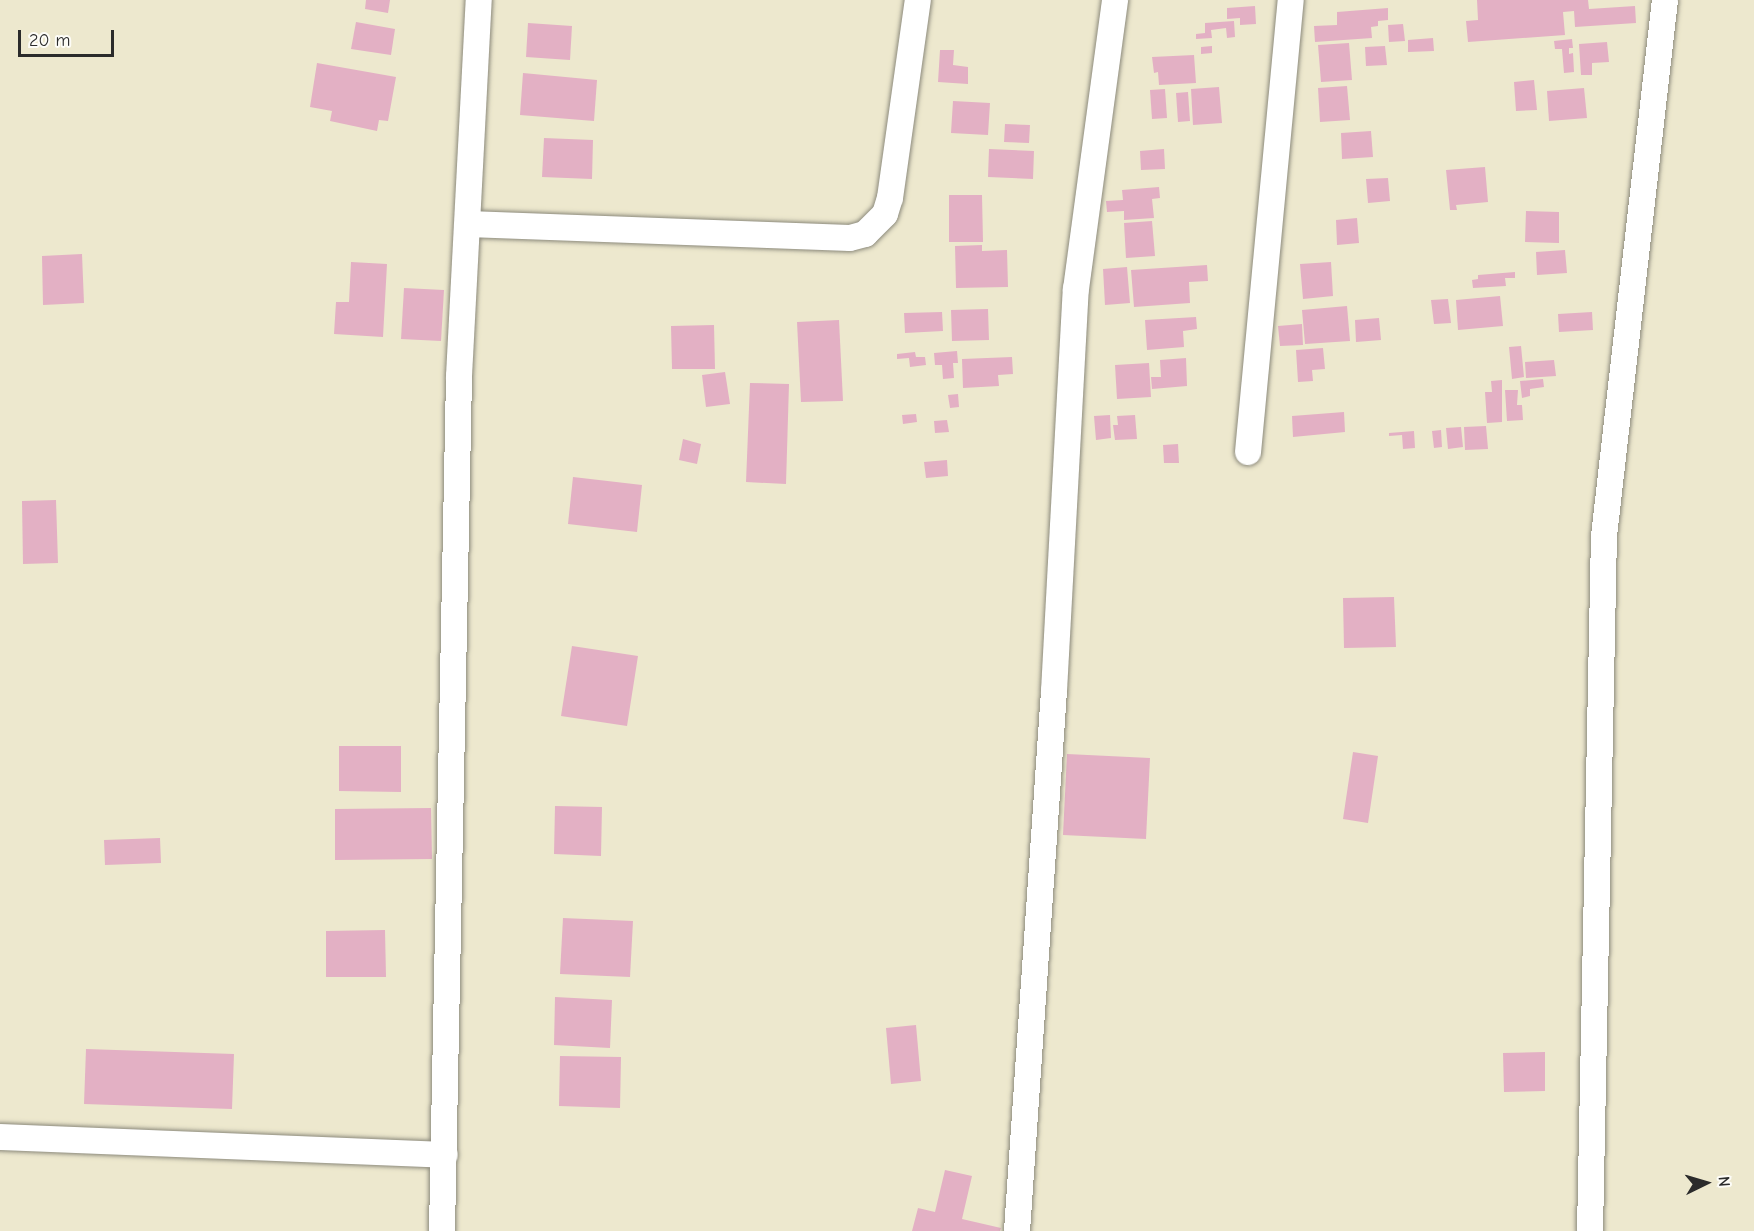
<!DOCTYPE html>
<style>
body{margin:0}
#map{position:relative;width:1754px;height:1231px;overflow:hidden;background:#ede8ce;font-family:"Comic Neue",sans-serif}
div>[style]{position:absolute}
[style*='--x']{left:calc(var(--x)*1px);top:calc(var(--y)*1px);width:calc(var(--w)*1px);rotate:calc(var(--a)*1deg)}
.building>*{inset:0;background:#e3b0c4}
.roads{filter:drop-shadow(0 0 2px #8c8a7c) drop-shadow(0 0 2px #8c8a7c)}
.minor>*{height:26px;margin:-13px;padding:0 13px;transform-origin:13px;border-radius:13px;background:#fff}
span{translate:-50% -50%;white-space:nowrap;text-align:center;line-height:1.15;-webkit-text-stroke:4.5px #fdfcf7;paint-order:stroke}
.north{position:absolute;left:1676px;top:1153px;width:60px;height:60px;-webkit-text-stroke:4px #fdfcf7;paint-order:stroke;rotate:85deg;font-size:16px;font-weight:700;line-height:24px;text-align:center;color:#2b2b2b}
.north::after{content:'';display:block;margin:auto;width:21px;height:27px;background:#2b2b2b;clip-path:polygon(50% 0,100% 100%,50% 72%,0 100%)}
.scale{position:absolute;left:18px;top:30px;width:96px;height:27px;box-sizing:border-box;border:3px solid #2b2b2b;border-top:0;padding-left:8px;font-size:18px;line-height:21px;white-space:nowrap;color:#2b2b2b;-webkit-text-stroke:4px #fdfcf7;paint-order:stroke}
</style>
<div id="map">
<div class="building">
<i style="clip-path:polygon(366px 0,390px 0,388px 13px,365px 9px)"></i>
<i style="clip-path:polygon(1477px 0,1588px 0,1589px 9px,1635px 6px,1636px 23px,1575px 27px,1574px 11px,1563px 12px,1565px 35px,1468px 42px,1466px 21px,1478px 20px)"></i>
<i style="clip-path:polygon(1255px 6px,1256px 24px,1240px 25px,1240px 18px,1227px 19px,1227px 8px)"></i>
<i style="clip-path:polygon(1388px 8px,1388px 20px,1378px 21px,1378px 26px,1371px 27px,1372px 38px,1315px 42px,1314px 26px,1337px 25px,1337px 12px)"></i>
<i style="clip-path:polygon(1234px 21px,1235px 37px,1227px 38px,1226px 28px,1211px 30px,1212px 38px,1196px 39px,1196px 34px,1205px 33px,1205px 23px)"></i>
<i style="clip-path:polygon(356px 22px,395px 29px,391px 55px,351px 49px)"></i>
<i style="clip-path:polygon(528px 23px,572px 26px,570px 60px,526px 57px)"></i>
<i style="clip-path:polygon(1403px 24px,1405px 41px,1389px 42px,1388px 25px)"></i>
<i style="clip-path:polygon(1433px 38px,1434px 51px,1408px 52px,1408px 40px)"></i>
<i style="clip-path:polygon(1572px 39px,1573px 48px,1569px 48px,1569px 54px,1573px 53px,1574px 72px,1564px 73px,1562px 49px,1555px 49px,1554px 41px)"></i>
<i style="clip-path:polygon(1607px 42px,1609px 62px,1592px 63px,1592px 75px,1581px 75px,1579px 44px)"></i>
<i style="clip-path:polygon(1349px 43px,1352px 80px,1321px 82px,1318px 45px)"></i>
<i style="clip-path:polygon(1212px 46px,1212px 53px,1201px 54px,1201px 47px)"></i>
<i style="clip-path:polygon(1385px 46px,1387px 65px,1366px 66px,1365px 47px)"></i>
<i style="clip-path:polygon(940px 50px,954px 50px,953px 65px,968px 67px,968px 84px,938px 82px)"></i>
<i style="clip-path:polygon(1194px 55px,1196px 83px,1159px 85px,1158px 72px,1154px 73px,1152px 57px)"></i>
<i style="clip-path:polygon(317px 63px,396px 77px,388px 121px,379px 120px,377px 131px,330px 121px,332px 111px,310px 107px)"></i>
<i style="clip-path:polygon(523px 73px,597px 80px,594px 121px,520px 115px)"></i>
<i style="clip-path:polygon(1534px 80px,1537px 110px,1516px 111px,1514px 82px)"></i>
<i style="clip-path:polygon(1347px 86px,1350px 120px,1320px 122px,1318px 88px)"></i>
<i style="clip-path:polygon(1219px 87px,1222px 123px,1193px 125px,1191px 89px)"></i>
<i style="clip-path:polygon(1584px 88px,1587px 118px,1549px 121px,1547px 91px)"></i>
<i style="clip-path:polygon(1165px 89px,1167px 118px,1152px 119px,1150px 90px)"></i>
<i style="clip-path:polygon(1188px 92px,1190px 121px,1178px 122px,1176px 93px)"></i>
<i style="clip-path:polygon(953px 101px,990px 103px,988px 135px,951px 133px)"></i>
<i style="clip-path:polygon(1005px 124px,1030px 125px,1029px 143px,1004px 142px)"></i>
<i style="clip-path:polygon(1371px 131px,1373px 157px,1342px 159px,1341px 133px)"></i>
<i style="clip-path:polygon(544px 138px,593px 140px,592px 179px,542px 177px)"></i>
<i style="clip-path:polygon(989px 149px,1034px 151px,1033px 179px,988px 177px)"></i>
<i style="clip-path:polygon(1164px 149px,1165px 169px,1141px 170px,1140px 151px)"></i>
<i style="clip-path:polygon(1485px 167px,1488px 202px,1456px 205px,1457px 210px,1450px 210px,1446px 170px)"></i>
<i style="clip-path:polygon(1388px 178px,1390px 201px,1368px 203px,1366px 179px)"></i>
<i style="clip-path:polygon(1159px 187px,1160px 198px,1152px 199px,1154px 218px,1124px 220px,1124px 211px,1107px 212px,1106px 201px,1123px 200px,1122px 190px)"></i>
<i style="clip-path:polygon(949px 195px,982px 195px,983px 242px,949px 242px)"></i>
<i style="clip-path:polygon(1526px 211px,1559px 212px,1559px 243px,1525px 242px)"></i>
<i style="clip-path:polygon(1357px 218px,1359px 243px,1337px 245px,1336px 220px)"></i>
<i style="clip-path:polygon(1152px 221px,1155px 256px,1126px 258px,1124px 223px)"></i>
<i style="clip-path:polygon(982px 245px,982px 251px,1007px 250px,1008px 287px,956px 288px,955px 246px)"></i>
<i style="clip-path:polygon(1565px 250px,1567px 273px,1537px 275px,1536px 252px)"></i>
<i style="clip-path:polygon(82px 254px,84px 303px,43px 305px,42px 256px)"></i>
<i style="clip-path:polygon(351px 262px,387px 264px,383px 337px,334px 334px,336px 302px,349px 302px)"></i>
<i style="clip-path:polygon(1331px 262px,1333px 296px,1303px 299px,1300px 264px)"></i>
<i style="clip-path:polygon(1207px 265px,1208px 281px,1189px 282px,1190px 303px,1134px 307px,1131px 270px)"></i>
<i style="clip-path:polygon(1127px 267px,1130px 303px,1105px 305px,1103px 269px)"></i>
<i style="clip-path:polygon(1515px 272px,1515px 278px,1505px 278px,1506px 286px,1473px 288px,1472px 280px,1478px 279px,1478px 275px)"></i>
<i style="clip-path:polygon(404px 288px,444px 290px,441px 341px,401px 339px)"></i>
<i style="clip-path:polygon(1500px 296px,1503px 326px,1458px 330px,1456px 300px)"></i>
<i style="clip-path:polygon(1448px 299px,1451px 323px,1434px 324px,1431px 300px)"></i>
<i style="clip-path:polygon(1347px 306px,1350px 341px,1305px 344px,1302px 310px)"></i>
<i style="clip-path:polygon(988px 309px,989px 340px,952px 341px,951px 310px)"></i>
<i style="clip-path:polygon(942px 312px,943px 331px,905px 333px,904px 313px)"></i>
<i style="clip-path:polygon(1592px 312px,1593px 330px,1559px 332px,1558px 314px)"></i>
<i style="clip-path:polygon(1196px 317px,1197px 329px,1183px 331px,1184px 347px,1147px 350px,1145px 320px)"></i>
<i style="clip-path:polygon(1379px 318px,1381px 340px,1356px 342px,1355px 320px)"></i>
<i style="clip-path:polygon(839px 320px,843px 401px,801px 402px,797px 322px)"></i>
<i style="clip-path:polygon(1302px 324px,1303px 345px,1280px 346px,1278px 326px)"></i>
<i style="clip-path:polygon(714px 325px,715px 369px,672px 369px,671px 326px)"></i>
<i style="clip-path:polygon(1521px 346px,1524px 377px,1512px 379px,1509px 347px)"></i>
<i style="clip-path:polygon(1323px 348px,1325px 369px,1312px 370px,1313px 381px,1298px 382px,1296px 350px)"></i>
<i style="clip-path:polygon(957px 351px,958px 363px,953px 363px,954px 378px,943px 379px,942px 365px,935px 365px,934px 353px)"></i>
<i style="clip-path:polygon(915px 352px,916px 357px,925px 357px,926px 365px,910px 367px,909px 358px,897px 359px,897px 354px)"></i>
<i style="clip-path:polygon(1012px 357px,1013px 374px,998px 375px,999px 386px,963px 388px,962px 359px)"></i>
<i style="clip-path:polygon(1186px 358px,1187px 386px,1152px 389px,1151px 377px,1161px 377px,1160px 360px)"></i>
<i style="clip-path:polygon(1554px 360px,1556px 376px,1526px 378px,1525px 362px)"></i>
<i style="clip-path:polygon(1149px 363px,1151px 397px,1117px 399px,1115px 365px)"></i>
<i style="clip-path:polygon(725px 372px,730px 404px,706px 407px,702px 375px)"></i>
<i style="clip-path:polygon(1543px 379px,1544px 387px,1530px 389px,1530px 396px,1522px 398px,1520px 381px)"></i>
<i style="clip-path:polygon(1502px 380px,1502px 422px,1487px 423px,1485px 392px,1492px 392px,1491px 381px)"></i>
<i style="clip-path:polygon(750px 383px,789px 384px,786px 484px,746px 482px)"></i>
<i style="clip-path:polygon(1505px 390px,1518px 390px,1517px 405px,1522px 405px,1523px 420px,1507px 421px)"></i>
<i style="clip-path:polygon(958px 394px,959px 407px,950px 408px,948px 395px)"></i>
<i style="clip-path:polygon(1344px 412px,1345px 432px,1293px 437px,1292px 416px)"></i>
<i style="clip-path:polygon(916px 414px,917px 422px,903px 424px,902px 415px)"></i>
<i style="clip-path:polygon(1110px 415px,1111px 438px,1096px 440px,1094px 416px)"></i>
<i style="clip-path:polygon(1135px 415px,1137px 439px,1115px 440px,1113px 425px,1118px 425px,1117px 416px)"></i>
<i style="clip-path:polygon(947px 420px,949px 432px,935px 433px,934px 421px)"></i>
<i style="clip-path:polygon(1486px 426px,1488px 449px,1465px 450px,1464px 427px)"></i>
<i style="clip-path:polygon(1461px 427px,1463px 447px,1448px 449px,1446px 428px)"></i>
<i style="clip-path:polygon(1441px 430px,1442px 447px,1434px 448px,1432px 431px)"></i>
<i style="clip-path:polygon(1414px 431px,1415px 448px,1403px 449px,1402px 435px,1389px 436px,1389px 433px)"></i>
<i style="clip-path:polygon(683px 439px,701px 444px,697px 464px,679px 460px)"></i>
<i style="clip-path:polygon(1178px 444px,1179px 463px,1164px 463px,1163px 445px)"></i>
<i style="clip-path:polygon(947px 460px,948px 476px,926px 478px,924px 462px)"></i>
<i style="clip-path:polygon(573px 477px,642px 485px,637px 532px,568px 524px)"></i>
<i style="clip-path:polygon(56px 500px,58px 563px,23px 564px,22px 501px)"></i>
<i style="clip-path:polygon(1394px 597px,1396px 647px,1344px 648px,1343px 598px)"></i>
<i style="clip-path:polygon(572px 646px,638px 656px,627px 726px,561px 716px)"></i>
<i style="clip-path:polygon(339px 746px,401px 746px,401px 792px,339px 791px)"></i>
<i style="clip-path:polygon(1353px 752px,1378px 756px,1368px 823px,1343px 819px)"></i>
<i style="clip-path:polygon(1067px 754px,1150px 758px,1146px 839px,1063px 835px)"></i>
<i style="clip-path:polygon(555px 806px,602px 807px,601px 856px,554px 854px)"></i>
<i style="clip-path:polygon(431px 808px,432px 859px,335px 860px,335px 809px)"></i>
<i style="clip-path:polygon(160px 838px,161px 863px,105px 865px,104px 840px)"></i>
<i style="clip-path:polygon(563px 918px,633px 921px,630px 977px,560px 974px)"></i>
<i style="clip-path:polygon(385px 930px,386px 977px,326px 977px,326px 931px)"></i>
<i style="clip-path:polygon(555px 997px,612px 1000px,610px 1048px,554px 1045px)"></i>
<i style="clip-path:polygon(916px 1025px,921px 1081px,891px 1084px,886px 1028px)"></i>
<i style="clip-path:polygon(86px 1049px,234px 1054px,232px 1109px,84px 1104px)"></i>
<i style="clip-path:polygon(1545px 1052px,1545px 1091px,1504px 1092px,1503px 1053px)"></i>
<i style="clip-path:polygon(560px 1056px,621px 1057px,620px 1108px,559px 1106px)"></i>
<i style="clip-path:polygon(945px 1170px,972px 1176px,962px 1219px,1001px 1228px,1000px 1231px,912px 1231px,918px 1208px,935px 1212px)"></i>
</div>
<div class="roads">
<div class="minor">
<i style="--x:468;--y:224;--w:382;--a:2.1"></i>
<i style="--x:850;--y:238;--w:16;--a:-15"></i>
<i style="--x:865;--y:234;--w:28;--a:-45"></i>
<i style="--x:885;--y:214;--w:17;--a:-73"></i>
<i style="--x:890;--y:198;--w:200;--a:-82"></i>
<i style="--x:1248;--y:452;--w:454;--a:-84.6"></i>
<i style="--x:0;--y:1137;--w:445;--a:2.3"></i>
<i style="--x:442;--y:1231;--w:855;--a:-88.86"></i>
<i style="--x:459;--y:376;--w:377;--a:-87"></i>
<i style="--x:1017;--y:1231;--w:541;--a:-86.08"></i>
<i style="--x:1054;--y:691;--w:403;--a:-86.9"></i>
<i style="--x:1076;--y:289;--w:292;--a:-82.3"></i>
<i style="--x:1590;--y:1231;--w:695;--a:-88.85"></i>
<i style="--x:1604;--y:536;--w:539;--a:-83.51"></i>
</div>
</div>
<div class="north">N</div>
<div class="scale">20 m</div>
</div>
